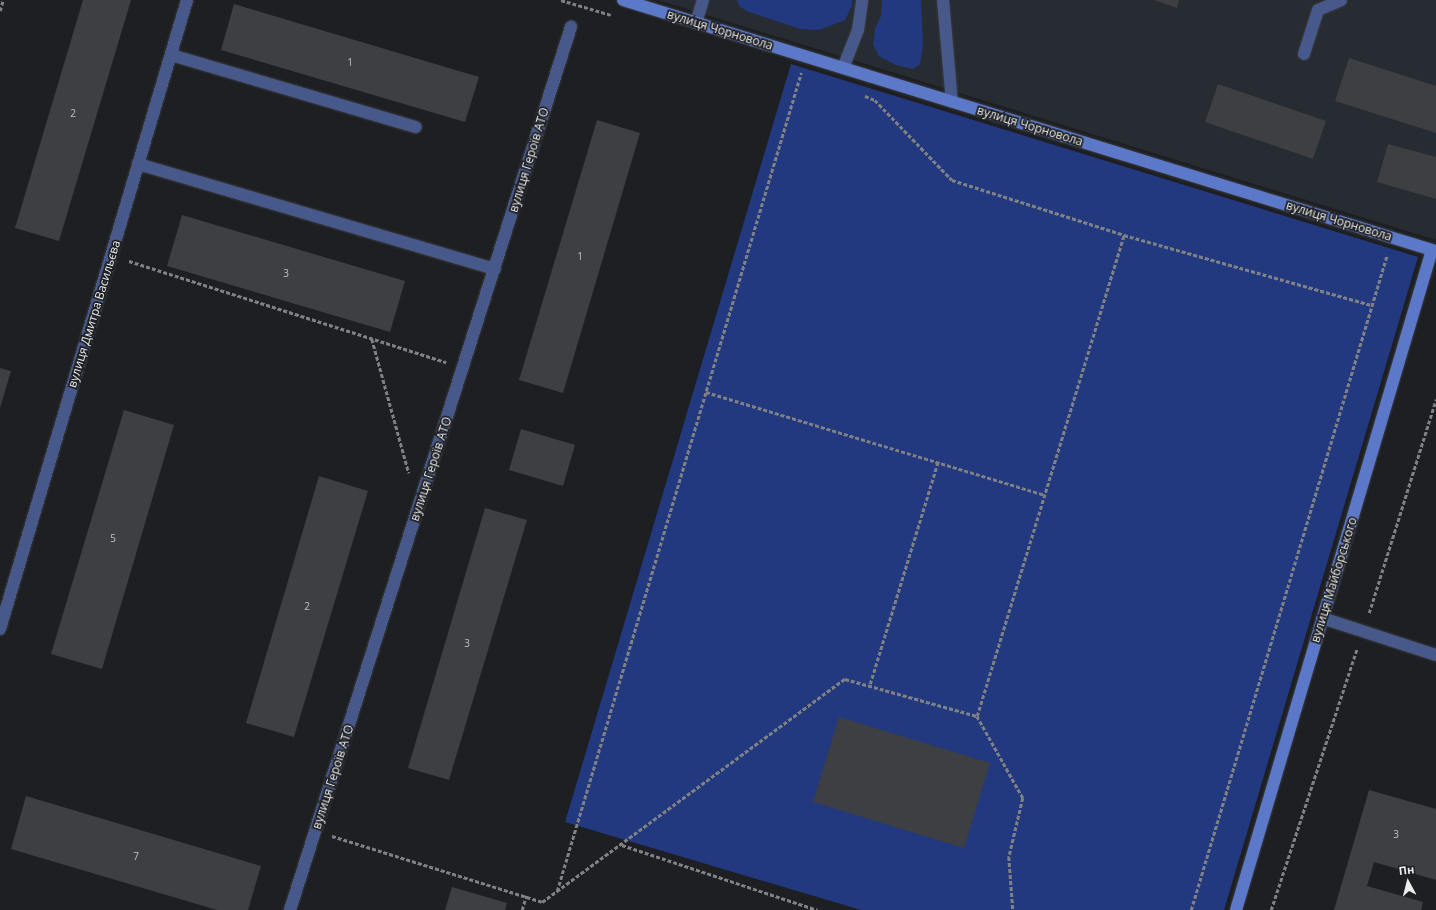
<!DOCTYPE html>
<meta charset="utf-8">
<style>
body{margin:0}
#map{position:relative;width:1436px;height:910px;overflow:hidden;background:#1e1f22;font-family:"Open Sans",sans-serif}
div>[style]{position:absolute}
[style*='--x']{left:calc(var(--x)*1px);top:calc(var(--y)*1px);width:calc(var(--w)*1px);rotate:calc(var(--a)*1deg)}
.built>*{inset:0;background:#272b32}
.green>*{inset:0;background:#223980}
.building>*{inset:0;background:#3e3f42}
.path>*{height:2.5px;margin-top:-1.25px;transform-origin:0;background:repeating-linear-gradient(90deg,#808184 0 4px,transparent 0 6px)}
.roads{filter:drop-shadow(0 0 1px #3b3c3f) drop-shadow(0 0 1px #3b3c3f)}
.lane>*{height:12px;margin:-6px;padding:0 6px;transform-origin:6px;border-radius:6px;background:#46598a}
.street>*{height:12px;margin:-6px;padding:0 6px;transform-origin:6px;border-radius:6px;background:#46598a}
.secondary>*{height:12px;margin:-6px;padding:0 6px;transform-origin:6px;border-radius:6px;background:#5b79c8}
span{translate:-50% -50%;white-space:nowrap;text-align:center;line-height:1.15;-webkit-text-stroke:3.5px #1e1f22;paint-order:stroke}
.number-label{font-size:10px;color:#c0c1c3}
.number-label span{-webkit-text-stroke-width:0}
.street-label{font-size:12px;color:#ebecee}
.north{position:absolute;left:1388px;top:862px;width:40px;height:40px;-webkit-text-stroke:3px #1e1f22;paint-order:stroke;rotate:353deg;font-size:11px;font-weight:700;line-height:16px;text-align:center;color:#ebecee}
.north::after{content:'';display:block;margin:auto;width:14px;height:18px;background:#ebecee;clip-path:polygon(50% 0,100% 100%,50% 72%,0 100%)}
</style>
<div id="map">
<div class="built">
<i style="clip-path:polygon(658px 0,1436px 0,1436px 240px)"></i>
</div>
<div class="green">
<i style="clip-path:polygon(737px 0,852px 0,852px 6px,845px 20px,819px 30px,800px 29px,749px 12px,740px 7px)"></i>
<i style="clip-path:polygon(882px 0,921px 0,923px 45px,920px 64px,913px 69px,896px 65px,879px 56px,873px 45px,875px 28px,881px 16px)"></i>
<i style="clip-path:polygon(791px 64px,1418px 257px,1224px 910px,861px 910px,565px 822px)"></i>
</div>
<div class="building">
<i style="clip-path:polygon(83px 0,131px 0,59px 241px,15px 228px)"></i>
<i style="clip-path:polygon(1154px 0,1179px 0,1177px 8px)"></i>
<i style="clip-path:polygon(234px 4px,479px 77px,465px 122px,221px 50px)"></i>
<i style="clip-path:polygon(1349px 58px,1436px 86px,1436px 133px,1335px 101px)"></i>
<i style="clip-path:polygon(1218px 84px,1326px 121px,1313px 159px,1205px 122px)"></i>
<i style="clip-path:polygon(597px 120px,640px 133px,563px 393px,519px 380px)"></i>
<i style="clip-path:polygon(1388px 144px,1436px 157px,1436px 199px,1377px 182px)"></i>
<i style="clip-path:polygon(182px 215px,405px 281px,390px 332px,167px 266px)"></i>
<i style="clip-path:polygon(0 368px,11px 371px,0 408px)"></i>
<i style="clip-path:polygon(124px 410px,174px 425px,102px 669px,51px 654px)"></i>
<i style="clip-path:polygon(521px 429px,575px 445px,563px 486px,509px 470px)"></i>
<i style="clip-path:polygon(319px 476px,368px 491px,294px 737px,246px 723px)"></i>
<i style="clip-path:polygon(485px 508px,527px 520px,449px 780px,408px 768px)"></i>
<i style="clip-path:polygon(839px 717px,990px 763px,964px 848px,813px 802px)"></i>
<i style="clip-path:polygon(1369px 790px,1436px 809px,1436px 880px,1374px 862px,1367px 886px,1423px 902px,1421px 910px,1334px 910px)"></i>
<i style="clip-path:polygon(26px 796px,261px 866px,248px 910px,217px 910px,11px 849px)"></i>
<i style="clip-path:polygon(452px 887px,507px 903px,505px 910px,445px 910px)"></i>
</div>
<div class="path">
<i style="--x:561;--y:0;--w:52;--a:16.7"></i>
<i style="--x:0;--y:11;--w:11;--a:-75"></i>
<i style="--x:865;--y:96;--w:11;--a:22"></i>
<i style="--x:875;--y:100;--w:111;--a:46.1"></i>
<i style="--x:952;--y:180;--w:181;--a:17.7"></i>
<i style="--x:1124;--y:235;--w:258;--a:15.8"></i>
<i style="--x:129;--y:261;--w:333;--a:17.7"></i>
<i style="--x:372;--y:339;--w:139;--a:74.6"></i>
<i style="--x:706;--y:392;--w:354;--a:16.9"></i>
<i style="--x:1369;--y:613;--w:224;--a:-72.6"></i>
<i style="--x:870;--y:684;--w:232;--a:-73"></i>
<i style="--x:977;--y:716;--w:503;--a:-73.01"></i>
<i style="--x:332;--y:836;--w:220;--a:17.4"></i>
<i style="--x:542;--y:902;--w:376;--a:-36.4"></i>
<i style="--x:845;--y:679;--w:137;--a:15.7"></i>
<i style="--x:977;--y:716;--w:94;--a:60.7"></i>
<i style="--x:1023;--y:798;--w:61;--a:103.3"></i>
<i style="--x:1009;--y:857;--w:53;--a:85.7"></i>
<i style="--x:622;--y:845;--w:206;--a:18.4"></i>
<i style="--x:557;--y:891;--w:854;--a:-73.39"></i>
<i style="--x:522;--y:910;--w:15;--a:-74"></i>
<i style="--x:1191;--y:910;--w:684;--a:-73.34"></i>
<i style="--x:1271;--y:910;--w:276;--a:-71.8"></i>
</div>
<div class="roads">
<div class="lane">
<i style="--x:696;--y:23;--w:24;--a:-73"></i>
<i style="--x:1304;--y:54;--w:46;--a:-72.3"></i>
<i style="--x:1318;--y:10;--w:25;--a:-23"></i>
<i style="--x:171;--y:55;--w:255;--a:16.4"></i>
<i style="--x:843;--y:68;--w:41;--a:-68.5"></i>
<i style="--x:858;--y:30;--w:30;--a:-82"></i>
<i style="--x:138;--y:164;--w:372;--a:16.4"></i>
<i style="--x:1322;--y:618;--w:120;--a:18"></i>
</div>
<div class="street">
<i style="--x:943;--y:0;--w:102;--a:85"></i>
<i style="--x:0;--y:629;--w:656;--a:-73.44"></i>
<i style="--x:290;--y:910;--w:927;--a:-72.35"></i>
</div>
<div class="secondary">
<i style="--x:623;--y:0;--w:847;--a:17.17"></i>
<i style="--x:1432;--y:250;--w:688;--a:106.54"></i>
</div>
</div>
<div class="number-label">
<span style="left:350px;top:63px">1</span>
<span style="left:73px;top:114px">2</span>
<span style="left:580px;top:257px">1</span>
<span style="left:286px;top:274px">3</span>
<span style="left:113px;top:539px">5</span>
<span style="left:307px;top:607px">2</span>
<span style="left:467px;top:644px">3</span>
<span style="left:1396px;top:835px">3</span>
<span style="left:136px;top:857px">7</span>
</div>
<div class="street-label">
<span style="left:720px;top:30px;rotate:17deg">вулиця Чорновола</span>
<span style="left:1030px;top:126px;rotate:17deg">вулиця Чорновола</span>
<span style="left:529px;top:160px;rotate:-73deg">вулиця Героїв АТО</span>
<span style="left:1339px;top:221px;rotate:17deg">вулиця Чорновола</span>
<span style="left:94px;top:314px;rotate:-73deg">вулиця Дмитра Васильєва</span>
<span style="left:431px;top:469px;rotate:-72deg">вулиця Героїв АТО</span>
<span style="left:1334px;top:580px;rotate:-73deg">вулиця Майборського</span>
<span style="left:333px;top:777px;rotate:-72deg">вулиця Героїв АТО</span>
</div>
<div class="north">Пн</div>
</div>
